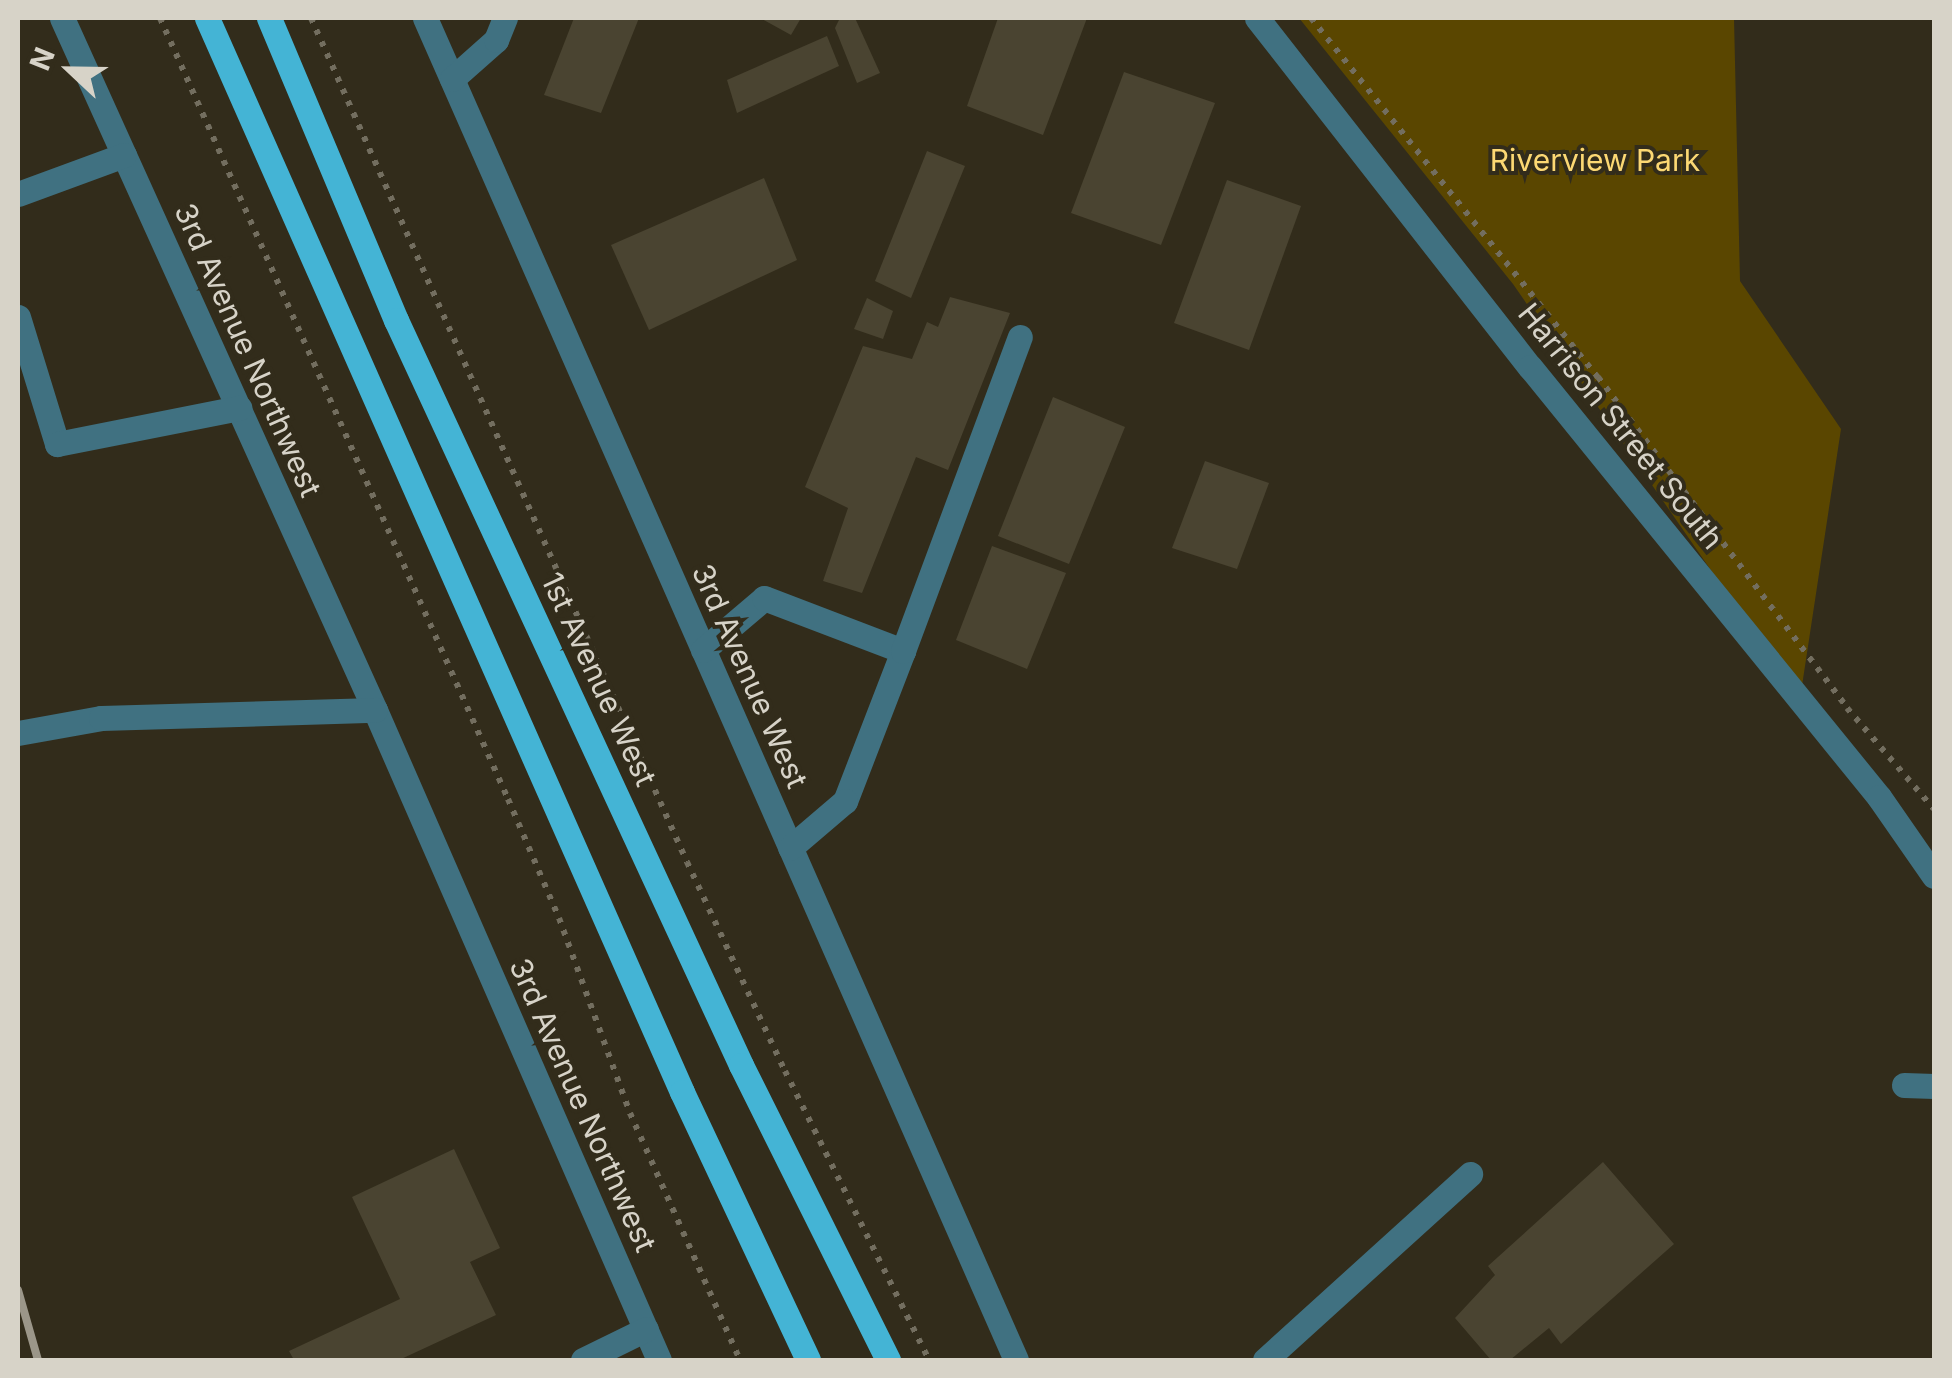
<!DOCTYPE html>
<style>
body{margin:0}
#map{position:relative;width:1952px;height:1378px;overflow:hidden;background:#322c1b;font-family:Inter,sans-serif}
div>[style]{position:absolute}
[style*='--x']{left:calc(var(--x)*1px);top:calc(var(--y)*1px);width:calc(var(--w)*1px);rotate:calc(var(--a)*1deg)}
.green>*{inset:0;background:#5a4600}
.building>*{inset:0;background:#4a4431}
.path>*{height:6px;margin-top:-3px;transform-origin:0;background:repeating-linear-gradient(90deg,#736e5f 0 5px,transparent 0 13px)}
.minor>*{height:25px;margin:-12.5px;padding:0 12.5px;transform-origin:12.5px;border-radius:12.5px;background:#407181}
.major>*{height:25px;margin:-12.5px;padding:0 12.5px;transform-origin:12.5px;border-radius:12.5px;background:#44b4d5}
.rail>*{height:8px;margin:-4px;padding:0 4px;transform-origin:4px;border-radius:4px;background:#9b9689}
span{translate:-50% -50%;white-space:nowrap;text-align:center;line-height:1.15;-webkit-text-stroke:8px #322c1b;paint-order:stroke}
.park-label{font-size:30px;color:#fcd873}
.street-label{font-size:30px;color:#d7d3c8}
.frame{position:absolute;inset:0;border:20px solid #d7d3c8;pointer-events:none}
.north{position:absolute;left:20px;top:20px;width:100px;height:100px;-webkit-text-stroke:8px #322c1b;paint-order:stroke;rotate:292deg;font-size:28px;font-weight:700;line-height:40px;text-align:center;color:#d7d3c8}
.north::after{content:'';display:block;margin:auto;width:35px;height:45px;background:#d7d3c8;clip-path:polygon(50% 0,100% 100%,50% 72%,0 100%)}
</style>
<div id="map">
<div class="green">
<i style="clip-path:polygon(1299px 18px,1734px 18px,1740px 281px,1841px 429px,1800px 699px,1513px 284px)"></i>
</div>
<div class="building">
<i style="clip-path:polygon(574px 18px,639px 18px,601px 113px,544px 95px)"></i>
<i style="clip-path:polygon(760px 18px,801px 18px,791px 35px)"></i>
<i style="clip-path:polygon(840px 18px,855px 18px,880px 73px,857px 83px,835px 28px)"></i>
<i style="clip-path:polygon(998px 18px,1087px 18px,1043px 135px,967px 106px)"></i>
<i style="clip-path:polygon(827px 36px,839px 66px,737px 113px,727px 80px)"></i>
<i style="clip-path:polygon(1124px 72px,1215px 103px,1161px 245px,1071px 213px)"></i>
<i style="clip-path:polygon(927px 151px,965px 166px,911px 298px,875px 281px)"></i>
<i style="clip-path:polygon(764px 178px,797px 260px,649px 330px,611px 245px)"></i>
<i style="clip-path:polygon(1227px 180px,1301px 206px,1249px 350px,1174px 323px)"></i>
<i style="clip-path:polygon(950px 297px,1010px 313px,948px 470px,916px 457px,862px 593px,823px 581px,848px 508px,805px 487px,863px 346px,912px 359px,927px 322px,938px 327px)"></i>
<i style="clip-path:polygon(867px 298px,893px 311px,883px 339px,854px 329px)"></i>
<i style="clip-path:polygon(1053px 397px,1125px 427px,1069px 564px,998px 536px)"></i>
<i style="clip-path:polygon(1205px 461px,1269px 483px,1237px 569px,1172px 548px)"></i>
<i style="clip-path:polygon(992px 546px,1066px 573px,1027px 669px,956px 640px)"></i>
<i style="clip-path:polygon(454px 1149px,500px 1248px,470px 1262px,496px 1315px,399px 1360px,294px 1360px,289px 1351px,400px 1299px,352px 1197px)"></i>
<i style="clip-path:polygon(1603px 1162px,1674px 1244px,1561px 1344px,1549px 1328px,1510px 1360px,1491px 1360px,1455px 1318px,1495px 1275px,1488px 1266px)"></i>
</div>
<div class="path">
<i style="--x:160;--y:18;--w:855;--a:65.98"></i>
<i style="--x:508;--y:799;--w:129;--a:66.8"></i>
<i style="--x:559;--y:918;--w:208;--a:70"></i>
<i style="--x:630;--y:1113;--w:270;--a:66"></i>
<i style="--x:311;--y:18;--w:924;--a:65.99"></i>
<i style="--x:687;--y:862;--w:231;--a:64.9"></i>
<i style="--x:785;--y:1071;--w:323;--a:63.5"></i>
<i style="--x:1311;--y:18;--w:460;--a:51.4"></i>
<i style="--x:1598;--y:377;--w:414;--a:53"></i>
<i style="--x:1847;--y:708;--w:133;--a:49.3"></i>
</div>
<div class="minor">
<i style="--x:62;--y:18;--w:759;--a:65.66"></i>
<i style="--x:375;--y:710;--w:709;--a:66.4"></i>
<i style="--x:425;--y:18;--w:1466;--a:66.23"></i>
<i style="--x:1257;--y:18;--w:443;--a:52"></i>
<i style="--x:1530;--y:367;--w:554;--a:50.94"></i>
<i style="--x:1879;--y:797;--w:96;--a:55.2"></i>
<i style="--x:452;--y:79;--w:59;--a:-41.6"></i>
<i style="--x:496;--y:40;--w:24;--a:-68"></i>
<i style="--x:18;--y:194;--w:113;--a:-20.2"></i>
<i style="--x:18;--y:317;--w:133;--a:72.9"></i>
<i style="--x:57;--y:444;--w:186;--a:-11.2"></i>
<i style="--x:703;--y:650;--w:80;--a:-40.4"></i>
<i style="--x:764;--y:598;--w:149;--a:20.9"></i>
<i style="--x:903;--y:651;--w:161;--a:111.1"></i>
<i style="--x:845;--y:801;--w:72;--a:139.5"></i>
<i style="--x:903;--y:651;--w:335;--a:-69.6"></i>
<i style="--x:18;--y:733;--w:84;--a:-10.2"></i>
<i style="--x:101;--y:718;--w:274;--a:-1.7"></i>
<i style="--x:1904;--y:1085;--w:30;--a:2"></i>
<i style="--x:583;--y:1360;--w:70;--a:-26.2"></i>
<i style="--x:1265;--y:1360;--w:277;--a:-42.2"></i>
</div>
<div class="major">
<i style="--x:207;--y:18;--w:1174;--a:66.14"></i>
<i style="--x:682;--y:1092;--w:296;--a:64.8"></i>
<i style="--x:269;--y:18;--w:328;--a:67.2"></i>
<i style="--x:396;--y:320;--w:821;--a:65.15"></i>
<i style="--x:741;--y:1065;--w:330;--a:63.5"></i>
</div>
<div class="rail">
<i style="--x:18;--y:1290;--w:73;--a:74.1"></i>
</div>
<div class="park-label">
<span style="left:1595px;top:160px">Riverview Park</span>
</div>
<div class="street-label">
<span style="left:248px;top:350px;rotate:66deg">3rd Avenue Northwest</span>
<span style="left:1621px;top:426px;rotate:51deg">Harrison Street South</span>
<span style="left:750px;top:676px;rotate:66deg">3rd Avenue West</span>
<span style="left:599px;top:679px;rotate:65deg">1st Avenue West</span>
<span style="left:583px;top:1105px;rotate:66deg">3rd Avenue Northwest</span>
</div>
<div class="frame"></div>
<div class="north">N</div>
</div>
